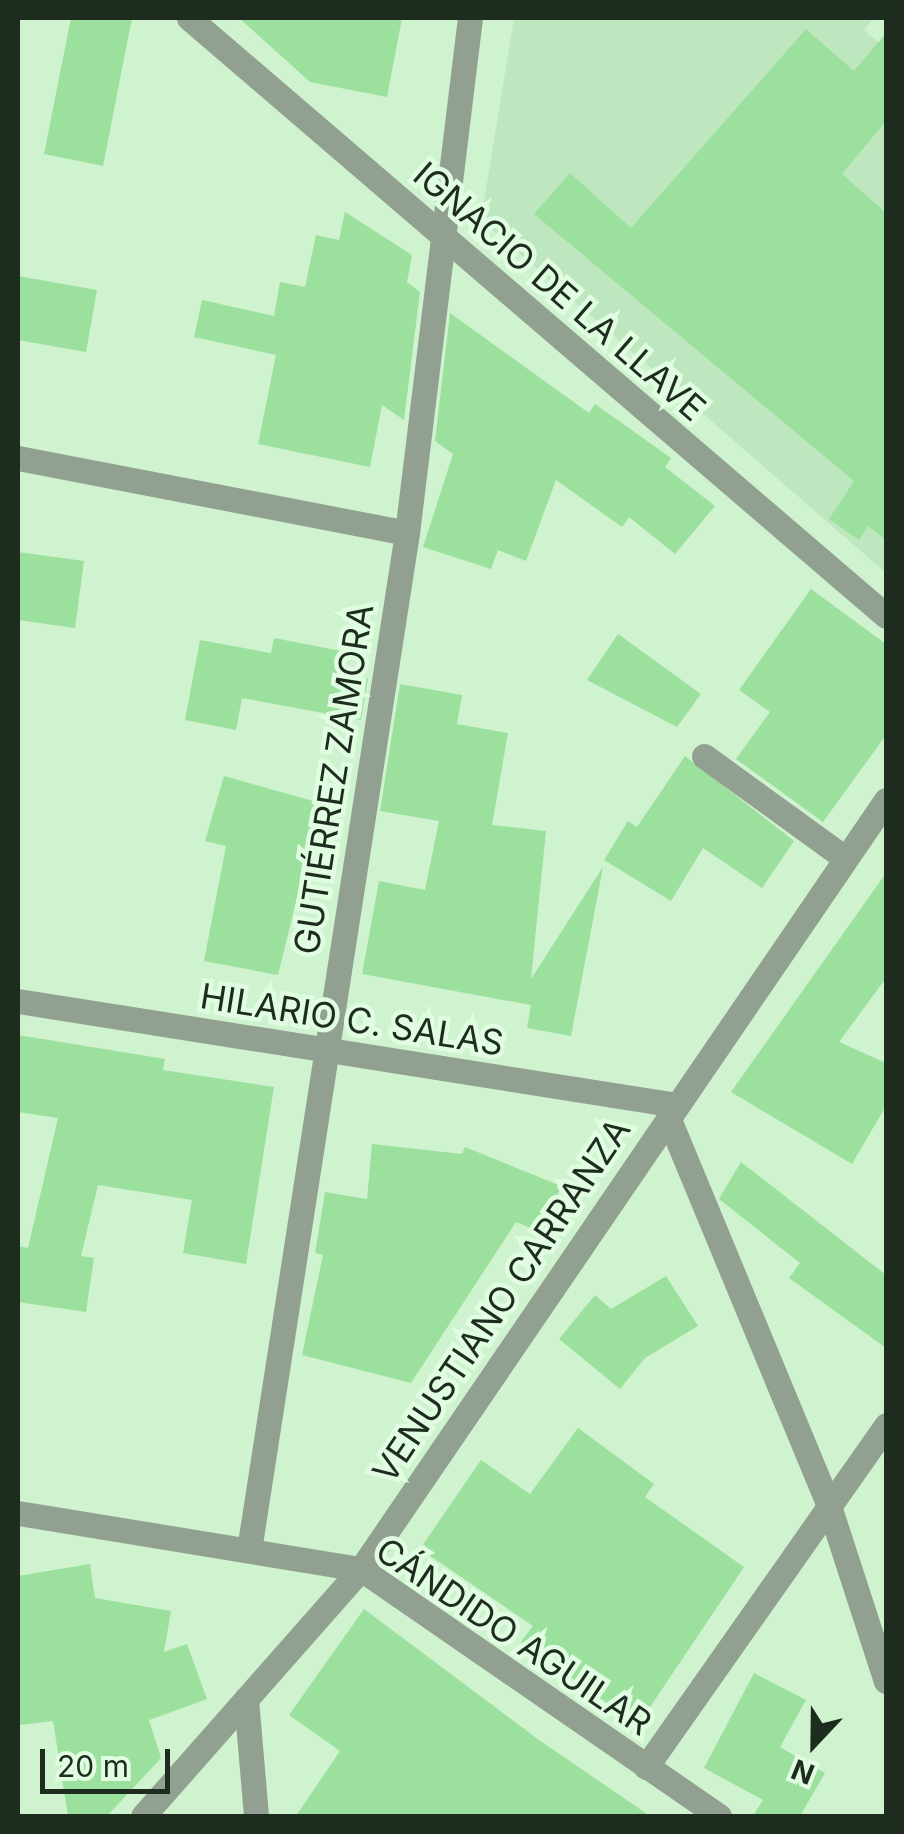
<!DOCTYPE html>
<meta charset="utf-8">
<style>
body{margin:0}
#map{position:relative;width:904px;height:1834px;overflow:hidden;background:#cff2cf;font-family:Inter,sans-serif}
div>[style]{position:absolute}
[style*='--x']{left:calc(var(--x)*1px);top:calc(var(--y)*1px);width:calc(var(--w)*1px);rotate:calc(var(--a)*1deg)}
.built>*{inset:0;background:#bee6bf}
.building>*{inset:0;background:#9ce09e}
.minor>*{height:25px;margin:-12.5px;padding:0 12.5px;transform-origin:12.5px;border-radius:12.5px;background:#91a091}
span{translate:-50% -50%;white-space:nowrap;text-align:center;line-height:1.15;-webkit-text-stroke:9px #e1fde1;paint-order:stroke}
.street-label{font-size:35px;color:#1e2b1f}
.frame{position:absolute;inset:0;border:20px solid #1e2b1f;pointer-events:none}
.north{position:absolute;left:764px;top:1694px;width:100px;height:100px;-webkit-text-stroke:8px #e1fde1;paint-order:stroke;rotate:202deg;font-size:28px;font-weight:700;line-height:40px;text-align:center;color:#1e2b1f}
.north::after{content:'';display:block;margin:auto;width:35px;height:45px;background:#1e2b1f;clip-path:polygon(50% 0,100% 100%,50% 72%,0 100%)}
.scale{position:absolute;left:40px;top:1749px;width:130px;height:45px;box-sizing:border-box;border:5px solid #1e2b1f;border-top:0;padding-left:12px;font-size:30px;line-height:35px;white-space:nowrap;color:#1e2b1f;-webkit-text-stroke:8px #e1fde1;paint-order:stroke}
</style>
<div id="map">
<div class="built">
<i style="clip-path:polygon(514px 18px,874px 18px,864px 30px,886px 49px,886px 573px,481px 220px)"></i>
</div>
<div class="building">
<i style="clip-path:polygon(71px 18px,132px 18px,103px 166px,44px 154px)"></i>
<i style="clip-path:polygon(239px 18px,402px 18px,387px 97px,310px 82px)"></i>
<i style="clip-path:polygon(806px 29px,854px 71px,886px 33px,886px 121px,842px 174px,886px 213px,886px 540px,868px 526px,859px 540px,829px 519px,854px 481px,534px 214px,570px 173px,631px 228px)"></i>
<i style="clip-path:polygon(345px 212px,412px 255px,407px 282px,420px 292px,404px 420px,382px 405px,370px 467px,258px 444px,276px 355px,194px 337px,202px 300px,274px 316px,280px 282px,305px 287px,316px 235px,339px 240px)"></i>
<i style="clip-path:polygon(18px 276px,97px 290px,86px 352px,18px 340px)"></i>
<i style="clip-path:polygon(450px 313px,589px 413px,595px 404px,671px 458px,665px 467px,715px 506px,675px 554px,629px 517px,622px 527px,556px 480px,526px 561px,498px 550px,491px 569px,423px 547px,453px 454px,435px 441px)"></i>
<i style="clip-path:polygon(18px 552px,84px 561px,75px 628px,18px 620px)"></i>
<i style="clip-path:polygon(811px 589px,886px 644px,886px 735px,823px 822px,736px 759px,770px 712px,739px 690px)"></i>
<i style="clip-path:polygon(618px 634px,701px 694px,677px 727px,587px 680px)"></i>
<i style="clip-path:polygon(274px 638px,341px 651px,337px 673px,368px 678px,361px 720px,242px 698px,236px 730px,185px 720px,200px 640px,271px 653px)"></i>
<i style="clip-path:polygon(400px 684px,462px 695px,457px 724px,508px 733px,492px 825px,546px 831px,531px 979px,603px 867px,571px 1036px,527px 1028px,531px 1005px,362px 974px,379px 881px,425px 890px,439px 821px,380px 811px)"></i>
<i style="clip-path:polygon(685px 756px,794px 841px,762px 888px,703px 848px,671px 901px,604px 860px,628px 821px,637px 827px)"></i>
<i style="clip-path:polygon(224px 776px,320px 803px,278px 975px,204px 961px,226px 846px,205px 841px)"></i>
<i style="clip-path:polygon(886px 873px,886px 978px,839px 1042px,886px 1063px,886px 1106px,852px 1164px,731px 1092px)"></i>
<i style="clip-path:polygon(18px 1035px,165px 1059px,163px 1070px,274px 1087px,246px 1264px,183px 1253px,192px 1200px,98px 1185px,81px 1256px,94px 1258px,86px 1312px,18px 1302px,18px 1246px,28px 1248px,58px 1118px,18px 1112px)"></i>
<i style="clip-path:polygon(372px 1144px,462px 1154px,465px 1147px,561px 1186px,542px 1233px,516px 1222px,411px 1383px,302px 1355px,323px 1255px,315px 1253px,325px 1192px,367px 1199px)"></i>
<i style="clip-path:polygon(741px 1162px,886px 1275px,886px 1348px,789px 1278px,800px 1263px,719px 1199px)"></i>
<i style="clip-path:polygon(666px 1276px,698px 1326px,645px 1358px,620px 1389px,559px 1339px,595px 1295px,611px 1309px)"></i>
<i style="clip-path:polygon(578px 1428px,654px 1484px,645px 1497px,744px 1567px,638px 1725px,521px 1642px,533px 1626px,420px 1549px,481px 1460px,530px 1494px)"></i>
<i style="clip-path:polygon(90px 1564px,95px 1598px,171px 1611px,164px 1652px,187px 1644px,207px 1699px,149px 1720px,161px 1758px,107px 1816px,68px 1816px,53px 1721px,20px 1725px,18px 1576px)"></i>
<i style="clip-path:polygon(364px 1609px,539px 1740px,650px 1816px,296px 1816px,340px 1751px,289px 1715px)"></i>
<i style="clip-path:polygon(754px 1673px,806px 1700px,780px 1747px,825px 1773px,800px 1816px,753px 1816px,763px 1800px,704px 1768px)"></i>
</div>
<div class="minor">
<i style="--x:189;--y:18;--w:918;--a:40.63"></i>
<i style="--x:18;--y:458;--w:396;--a:10.9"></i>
<i style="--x:704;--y:756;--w:174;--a:35.9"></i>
<i style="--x:18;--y:1001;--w:666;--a:8.98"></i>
<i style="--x:668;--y:1117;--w:424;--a:67.5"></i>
<i style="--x:830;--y:1509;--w:181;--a:72"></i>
<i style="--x:18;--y:1513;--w:348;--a:9.3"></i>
<i style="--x:361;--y:1569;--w:435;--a:34.6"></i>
<i style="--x:249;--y:1550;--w:1029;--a:-81.17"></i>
<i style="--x:407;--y:533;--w:519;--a:-83.03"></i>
<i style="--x:246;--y:1699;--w:117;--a:85.1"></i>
<i style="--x:646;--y:1767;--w:418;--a:-54.9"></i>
<i style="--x:143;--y:1816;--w:329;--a:-48.6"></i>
<i style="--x:361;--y:1569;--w:931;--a:-55.68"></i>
</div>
<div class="street-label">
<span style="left:560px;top:291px;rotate:41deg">IGNACIO DE LA LLAVE</span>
<span style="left:333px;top:779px;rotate:-81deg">GUTIÉRREZ ZAMORA</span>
<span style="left:352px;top:1019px;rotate:9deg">HILARIO C. SALAS</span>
<span style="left:501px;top:1300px;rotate:-56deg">VENUSTIANO CARRANZA</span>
<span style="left:514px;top:1636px;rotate:34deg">CÁNDIDO AGUILAR</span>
</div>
<div class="frame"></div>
<div class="north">N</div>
<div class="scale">20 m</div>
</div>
